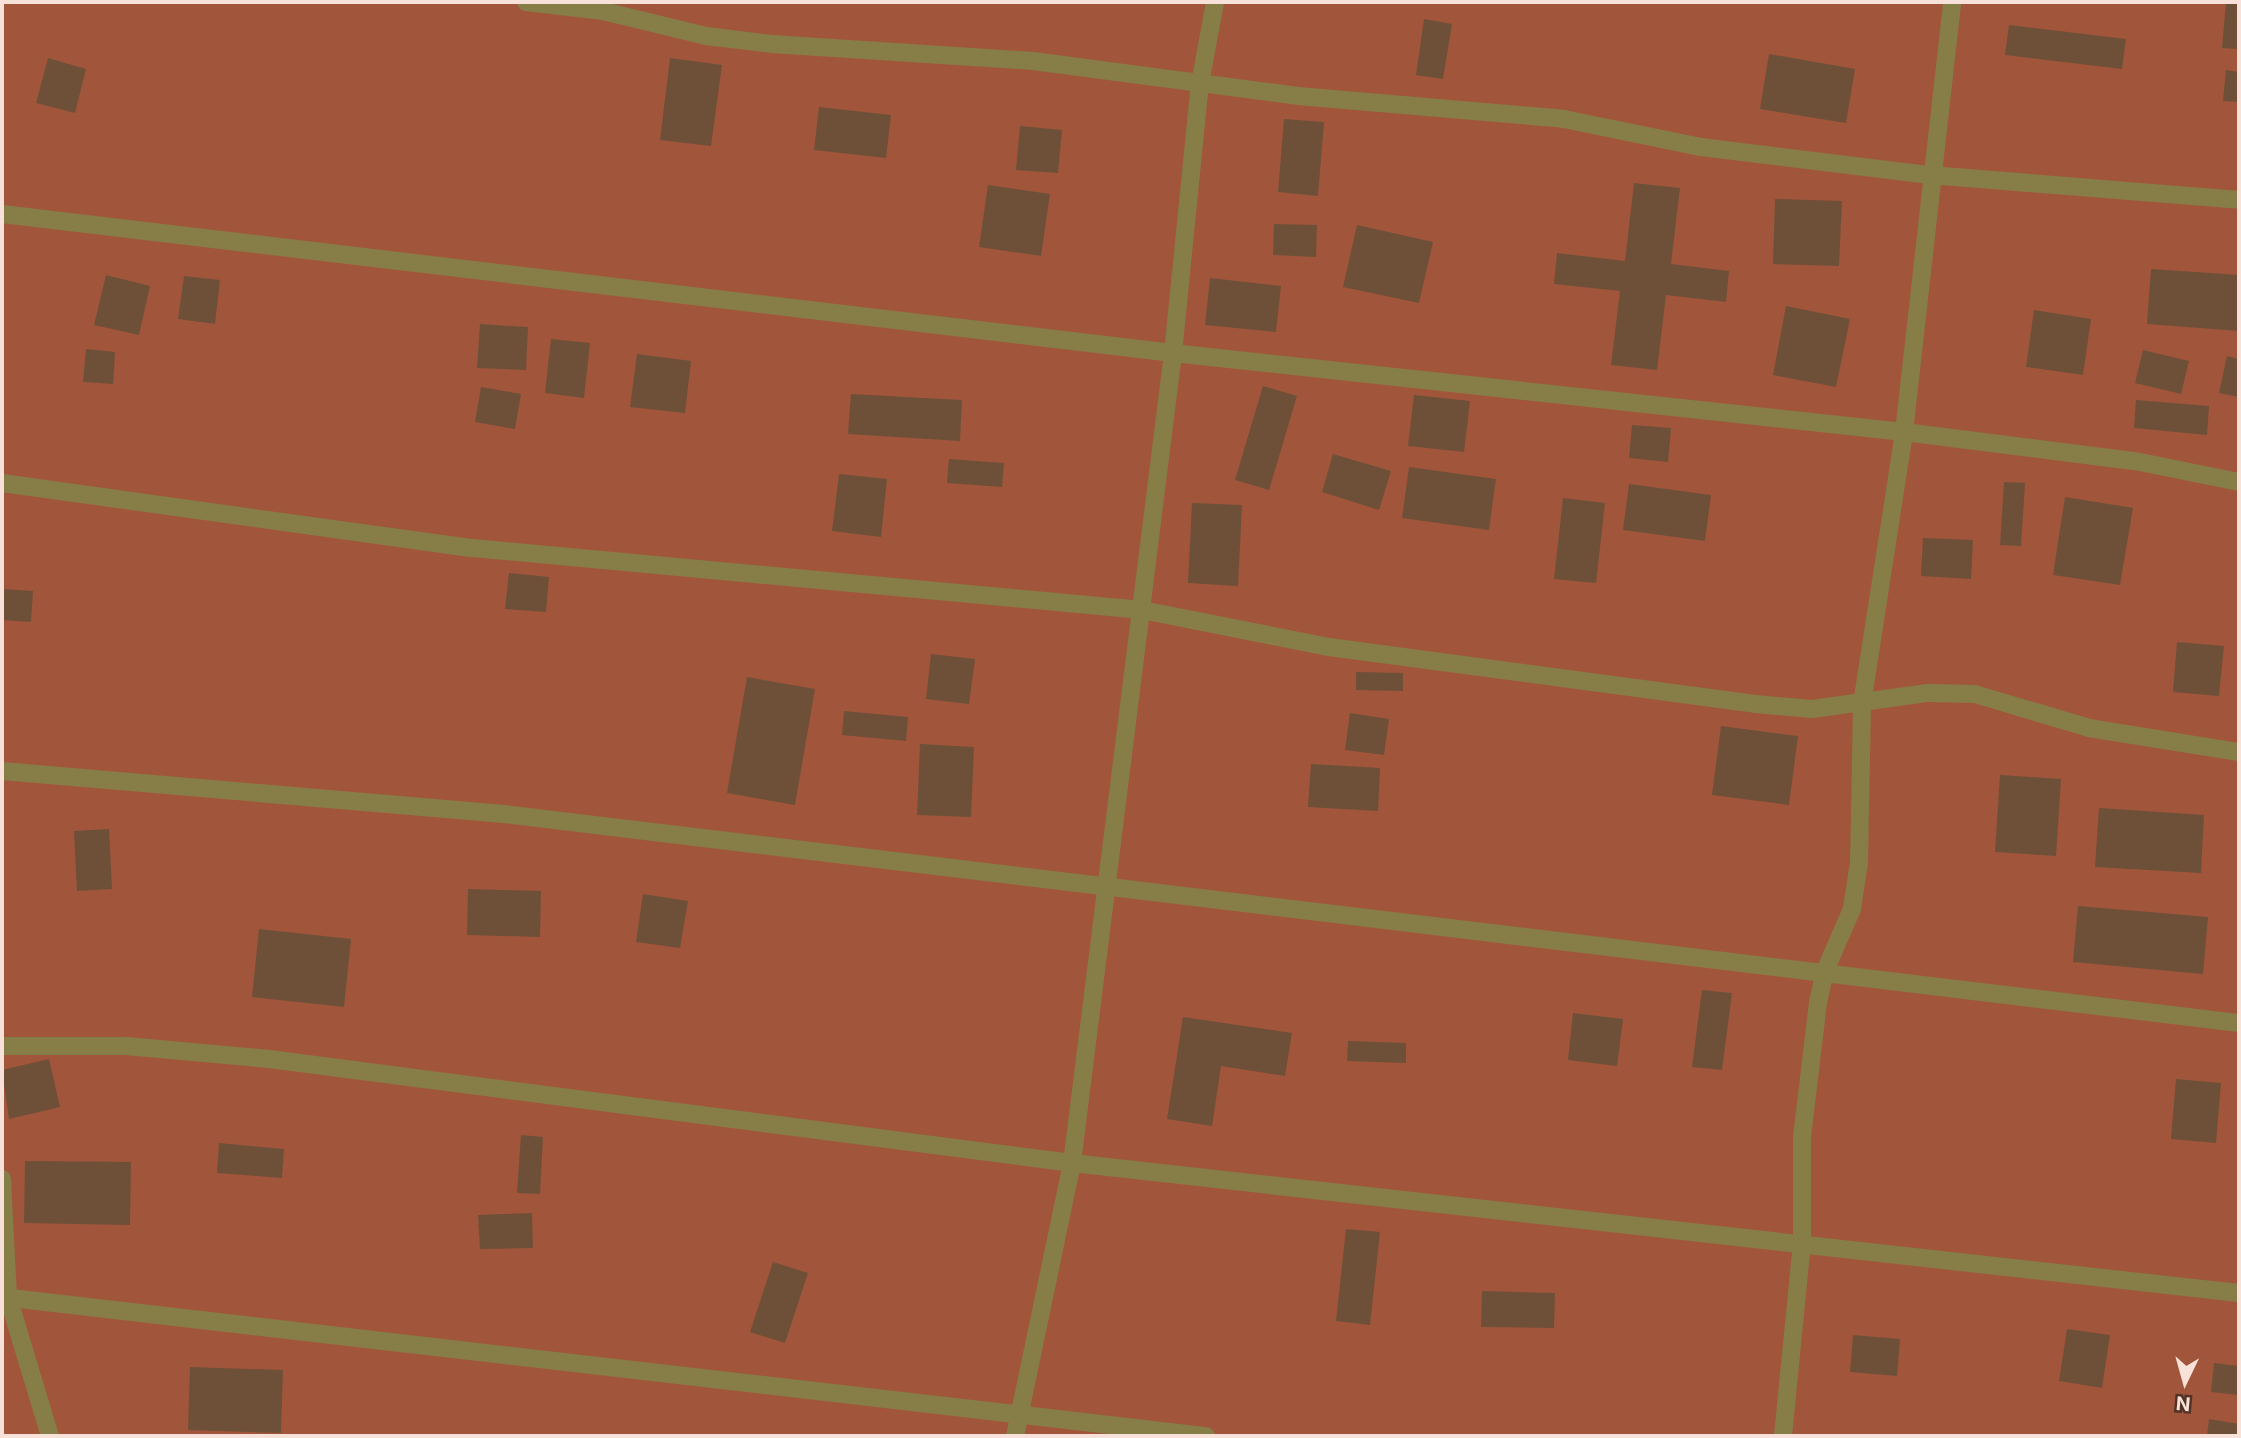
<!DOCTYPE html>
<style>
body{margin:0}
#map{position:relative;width:2241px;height:1438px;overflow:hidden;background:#5e3b2f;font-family:Inter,sans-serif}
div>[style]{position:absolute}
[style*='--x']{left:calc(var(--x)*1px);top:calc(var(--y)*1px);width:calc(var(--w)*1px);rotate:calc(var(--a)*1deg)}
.green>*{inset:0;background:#a1563c}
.building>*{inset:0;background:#6e5038}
.minor>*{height:18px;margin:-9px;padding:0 9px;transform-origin:9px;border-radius:9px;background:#877e47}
span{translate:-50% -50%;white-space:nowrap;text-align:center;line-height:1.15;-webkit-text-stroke:7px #533125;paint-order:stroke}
.frame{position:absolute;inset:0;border:4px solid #f8e1d9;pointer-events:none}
.north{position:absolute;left:2150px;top:1347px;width:70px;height:70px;-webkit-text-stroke:5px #533125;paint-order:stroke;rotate:185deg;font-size:19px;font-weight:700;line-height:28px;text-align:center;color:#f8e1d9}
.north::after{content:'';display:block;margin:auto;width:24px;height:32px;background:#f8e1d9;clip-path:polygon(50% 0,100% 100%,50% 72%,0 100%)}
</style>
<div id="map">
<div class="green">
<i style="clip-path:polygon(2px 2px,2239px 2px,2239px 1436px,2px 1436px)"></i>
</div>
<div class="building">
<i style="clip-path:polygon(2226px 2px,2239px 2px,2239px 49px,2222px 48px)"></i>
<i style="clip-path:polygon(1424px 19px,1452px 24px,1443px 79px,1416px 75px)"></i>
<i style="clip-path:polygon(2009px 25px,2126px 39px,2122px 69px,2005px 55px)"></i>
<i style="clip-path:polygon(1769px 54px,1855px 69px,1846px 123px,1760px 109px)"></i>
<i style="clip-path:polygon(48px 58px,86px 69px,75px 113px,36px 103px)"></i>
<i style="clip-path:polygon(670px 58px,722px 65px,711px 146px,660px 140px)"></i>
<i style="clip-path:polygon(2226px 70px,2239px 72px,2239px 102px,2223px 101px)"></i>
<i style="clip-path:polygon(819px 107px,891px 115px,886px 158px,814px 150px)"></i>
<i style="clip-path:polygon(1284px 119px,1324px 122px,1318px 196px,1278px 192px)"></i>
<i style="clip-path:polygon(1020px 126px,1062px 130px,1058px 173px,1016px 170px)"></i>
<i style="clip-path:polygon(1634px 183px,1680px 188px,1671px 264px,1729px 271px,1726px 302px,1666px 295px,1657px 370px,1611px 365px,1620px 291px,1554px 284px,1557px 253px,1625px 261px)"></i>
<i style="clip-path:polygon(988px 185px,1050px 194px,1041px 256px,979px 247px)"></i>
<i style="clip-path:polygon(1775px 199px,1842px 201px,1839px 266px,1773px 264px)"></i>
<i style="clip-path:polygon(1274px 224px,1317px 225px,1316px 257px,1273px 255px)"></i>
<i style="clip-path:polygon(1357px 225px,1433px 242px,1419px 303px,1343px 287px)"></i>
<i style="clip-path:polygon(2151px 269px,2239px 275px,2239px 331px,2147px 324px)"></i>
<i style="clip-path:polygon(106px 275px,150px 286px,139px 335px,94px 325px)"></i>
<i style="clip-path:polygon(184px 276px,220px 280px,215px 324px,178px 319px)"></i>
<i style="clip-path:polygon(1210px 278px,1281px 286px,1276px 332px,1205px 325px)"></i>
<i style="clip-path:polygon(1786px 306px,1850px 319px,1836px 387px,1773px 375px)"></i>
<i style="clip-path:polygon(2034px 310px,2091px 319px,2083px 375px,2026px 367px)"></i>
<i style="clip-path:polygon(480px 324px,528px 327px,526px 370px,477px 368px)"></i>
<i style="clip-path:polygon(551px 339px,590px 343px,584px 398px,545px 393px)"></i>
<i style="clip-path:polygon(86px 349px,115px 352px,113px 384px,83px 382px)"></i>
<i style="clip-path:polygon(2143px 350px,2189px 361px,2181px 394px,2135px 383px)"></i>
<i style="clip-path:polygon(637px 354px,691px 361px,685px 413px,630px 407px)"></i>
<i style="clip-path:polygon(2227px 356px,2239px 359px,2239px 397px,2219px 393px)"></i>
<i style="clip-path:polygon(1263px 386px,1297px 396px,1269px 490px,1235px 480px)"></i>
<i style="clip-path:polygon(481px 387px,521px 394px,515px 429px,475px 422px)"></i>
<i style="clip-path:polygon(851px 394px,962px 400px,960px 441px,848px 434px)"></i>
<i style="clip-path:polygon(1414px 395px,1470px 401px,1464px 452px,1408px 446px)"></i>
<i style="clip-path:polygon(2136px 400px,2209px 406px,2207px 435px,2134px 428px)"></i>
<i style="clip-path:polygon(1632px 425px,1671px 428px,1668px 462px,1629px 458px)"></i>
<i style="clip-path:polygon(1333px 454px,1391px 471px,1379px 510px,1322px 492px)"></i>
<i style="clip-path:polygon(949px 459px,1004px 463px,1002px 487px,947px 483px)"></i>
<i style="clip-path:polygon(1409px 467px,1496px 479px,1489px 530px,1402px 518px)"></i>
<i style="clip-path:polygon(839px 474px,887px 479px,881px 537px,832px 531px)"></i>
<i style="clip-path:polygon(2004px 482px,2025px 483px,2021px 546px,2000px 545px)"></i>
<i style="clip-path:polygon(1629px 484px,1711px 495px,1705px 541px,1623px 530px)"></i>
<i style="clip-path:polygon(2065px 497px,2133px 508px,2120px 585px,2053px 575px)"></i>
<i style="clip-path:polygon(1563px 498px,1605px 503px,1596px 583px,1554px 579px)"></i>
<i style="clip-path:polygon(1192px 503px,1242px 505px,1238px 586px,1188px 583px)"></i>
<i style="clip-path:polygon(1923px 538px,1973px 540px,1971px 579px,1921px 576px)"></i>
<i style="clip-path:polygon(509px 573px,549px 577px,546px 612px,505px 609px)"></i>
<i style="clip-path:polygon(2px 589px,33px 591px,31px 622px,2px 620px)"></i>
<i style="clip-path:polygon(2177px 642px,2224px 646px,2219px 696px,2173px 692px)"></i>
<i style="clip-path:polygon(931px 654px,975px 659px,969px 704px,926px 699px)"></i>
<i style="clip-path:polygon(1356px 672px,1403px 673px,1403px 691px,1356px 690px)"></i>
<i style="clip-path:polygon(747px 677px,815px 689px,795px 805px,727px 793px)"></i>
<i style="clip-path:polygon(844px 711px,908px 717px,906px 741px,842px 735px)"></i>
<i style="clip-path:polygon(1350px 713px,1389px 719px,1384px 755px,1345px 750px)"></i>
<i style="clip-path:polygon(1721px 726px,1798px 736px,1789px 805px,1712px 795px)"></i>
<i style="clip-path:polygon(920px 744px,974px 747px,971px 817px,917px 815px)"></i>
<i style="clip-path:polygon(1311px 764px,1380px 768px,1378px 811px,1308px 807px)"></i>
<i style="clip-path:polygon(2000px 775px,2061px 779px,2056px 856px,1995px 852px)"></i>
<i style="clip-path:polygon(2099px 808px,2204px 815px,2201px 873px,2095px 867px)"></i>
<i style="clip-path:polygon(109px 829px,112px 889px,77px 891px,74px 831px)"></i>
<i style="clip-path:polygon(468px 889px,541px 891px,540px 937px,467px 935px)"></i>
<i style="clip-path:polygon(643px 894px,688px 901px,680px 948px,636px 942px)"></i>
<i style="clip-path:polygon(2078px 906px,2208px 917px,2203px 974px,2073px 962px)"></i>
<i style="clip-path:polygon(259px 929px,351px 939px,344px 1007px,252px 997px)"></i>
<i style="clip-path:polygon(1702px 990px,1732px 993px,1722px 1070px,1692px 1067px)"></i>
<i style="clip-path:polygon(1573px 1013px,1623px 1019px,1617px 1066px,1568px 1060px)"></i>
<i style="clip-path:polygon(1183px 1017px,1292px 1033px,1285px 1076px,1221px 1066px,1212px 1126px,1167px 1119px)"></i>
<i style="clip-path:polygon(1348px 1041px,1406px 1043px,1406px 1063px,1347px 1061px)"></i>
<i style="clip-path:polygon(49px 1059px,60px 1107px,9px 1119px,2px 1070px)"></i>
<i style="clip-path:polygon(2176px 1079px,2221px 1083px,2216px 1143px,2171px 1139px)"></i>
<i style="clip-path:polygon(521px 1135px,543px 1137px,540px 1194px,517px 1193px)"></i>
<i style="clip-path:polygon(219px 1143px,284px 1149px,282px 1178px,217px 1173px)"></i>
<i style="clip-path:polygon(25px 1161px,131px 1162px,130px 1225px,24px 1223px)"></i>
<i style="clip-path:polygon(532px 1213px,533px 1248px,480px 1249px,478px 1215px)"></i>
<i style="clip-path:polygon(1346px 1229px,1380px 1232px,1370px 1325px,1336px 1321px)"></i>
<i style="clip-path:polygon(773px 1262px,808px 1273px,785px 1343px,750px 1332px)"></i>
<i style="clip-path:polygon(1482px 1291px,1555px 1293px,1554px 1328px,1481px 1327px)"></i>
<i style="clip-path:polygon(2067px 1329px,2110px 1335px,2102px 1388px,2059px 1381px)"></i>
<i style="clip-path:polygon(1853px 1335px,1900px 1339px,1897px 1376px,1850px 1372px)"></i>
<i style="clip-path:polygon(2214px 1363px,2239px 1366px,2239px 1395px,2211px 1392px)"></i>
<i style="clip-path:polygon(190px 1367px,283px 1370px,281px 1433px,188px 1430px)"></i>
<i style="clip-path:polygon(2209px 1419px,2239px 1424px,2239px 1436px,2207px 1436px)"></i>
</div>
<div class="minor">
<i style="--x:526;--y:2;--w:78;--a:6.7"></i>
<i style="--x:603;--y:11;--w:106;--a:13.6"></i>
<i style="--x:706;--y:36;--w:66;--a:6.9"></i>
<i style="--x:772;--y:44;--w:262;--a:3.7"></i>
<i style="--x:1033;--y:61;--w:267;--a:7.5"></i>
<i style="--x:1298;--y:96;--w:267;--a:4.9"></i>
<i style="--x:1564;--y:119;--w:140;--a:11.6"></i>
<i style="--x:1701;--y:147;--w:231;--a:7"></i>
<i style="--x:1930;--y:175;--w:310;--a:4.6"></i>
<i style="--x:2;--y:214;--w:1179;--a:6.77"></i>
<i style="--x:1173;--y:353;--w:735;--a:6.17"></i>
<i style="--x:1904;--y:432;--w:233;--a:7.2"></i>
<i style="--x:2135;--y:461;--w:106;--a:11.4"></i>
<i style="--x:2;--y:483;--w:475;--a:7.9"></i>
<i style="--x:473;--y:548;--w:672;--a:5.29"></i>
<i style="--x:1142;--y:610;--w:191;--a:11.2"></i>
<i style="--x:1329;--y:647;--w:430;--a:7.6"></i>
<i style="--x:1755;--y:704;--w:57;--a:5"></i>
<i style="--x:1812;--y:709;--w:117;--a:-7.9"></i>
<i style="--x:1928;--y:693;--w:47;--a:1.2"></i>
<i style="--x:1975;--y:694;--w:119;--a:16.6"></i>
<i style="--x:2089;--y:728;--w:152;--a:9.1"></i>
<i style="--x:2;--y:771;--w:504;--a:4.9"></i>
<i style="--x:504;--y:814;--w:1748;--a:6.87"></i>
<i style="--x:2;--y:1046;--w:124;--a:0"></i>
<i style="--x:126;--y:1046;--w:144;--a:5.2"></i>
<i style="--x:269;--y:1059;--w:810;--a:7.38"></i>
<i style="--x:1072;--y:1163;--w:1174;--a:6.36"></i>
<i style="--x:2;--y:1179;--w:118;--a:87.1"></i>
<i style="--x:8;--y:1297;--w:145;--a:73.2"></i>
<i style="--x:2;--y:1297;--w:1212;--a:6.59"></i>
<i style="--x:1015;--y:1436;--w:279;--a:-78.2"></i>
<i style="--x:1072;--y:1163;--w:816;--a:-82.89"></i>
<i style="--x:1173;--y:353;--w:270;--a:-84.3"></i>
<i style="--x:1200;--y:84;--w:83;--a:-79.6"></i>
<i style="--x:1783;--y:1436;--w:196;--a:-84.4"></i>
<i style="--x:1802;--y:1241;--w:104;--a:-90"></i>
<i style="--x:1802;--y:1137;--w:135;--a:-83.2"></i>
<i style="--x:1818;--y:1003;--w:33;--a:-78"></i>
<i style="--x:1825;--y:971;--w:68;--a:-66.5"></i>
<i style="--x:1852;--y:909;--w:48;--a:-81.5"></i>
<i style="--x:1859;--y:862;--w:158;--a:-88.9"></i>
<i style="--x:1862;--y:704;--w:275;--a:-81.2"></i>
<i style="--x:1904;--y:432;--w:433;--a:-83.6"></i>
</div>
<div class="frame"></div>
<div class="north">N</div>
</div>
